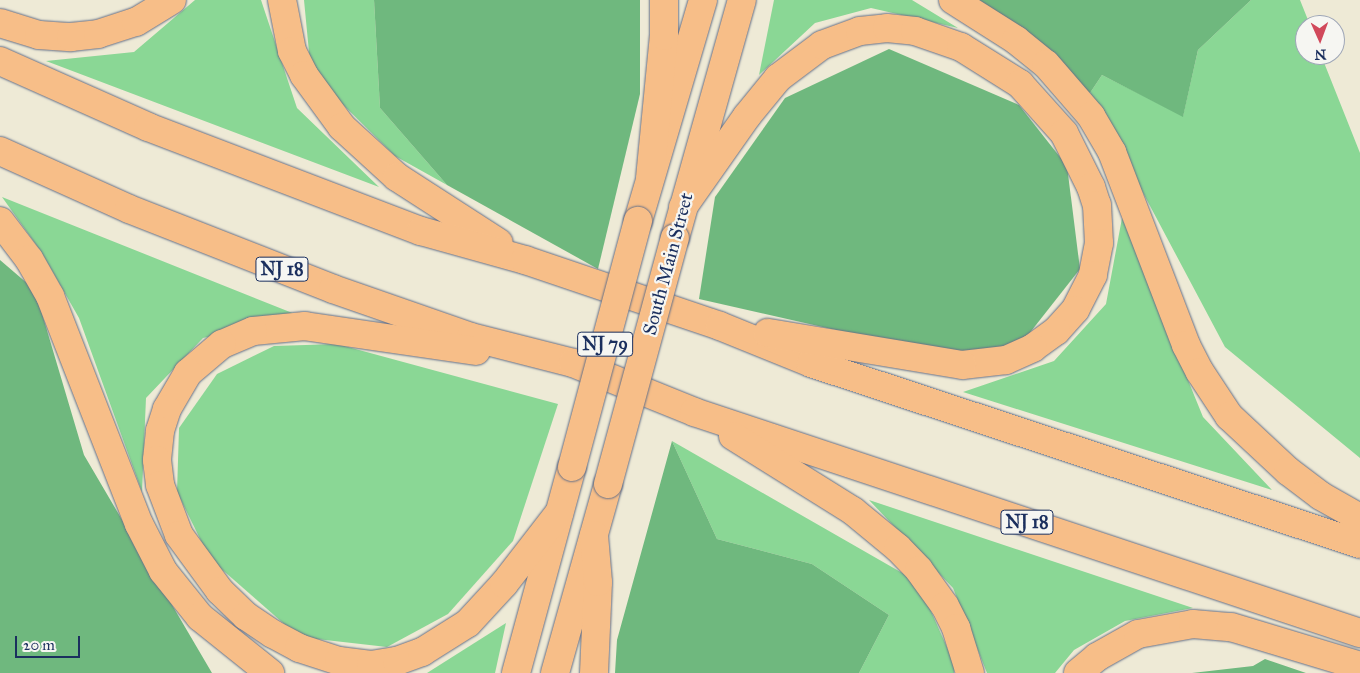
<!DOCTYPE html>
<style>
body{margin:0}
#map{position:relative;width:1360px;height:673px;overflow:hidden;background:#eeead6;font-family:"IM FELL Great Primer",serif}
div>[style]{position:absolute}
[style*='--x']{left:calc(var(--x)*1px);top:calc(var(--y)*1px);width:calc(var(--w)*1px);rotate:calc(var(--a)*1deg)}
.green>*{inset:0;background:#8ad795}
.forest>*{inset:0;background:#6fb87e}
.roads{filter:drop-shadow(0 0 1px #657088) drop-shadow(0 0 1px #657088)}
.primary>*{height:28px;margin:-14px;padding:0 14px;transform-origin:14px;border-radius:14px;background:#f7be88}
.highway>*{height:28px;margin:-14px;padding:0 14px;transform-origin:14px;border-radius:14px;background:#f7be88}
.bridges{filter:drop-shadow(0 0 1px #657088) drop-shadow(0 0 1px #657088)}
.primary-bridge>*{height:28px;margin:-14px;padding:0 14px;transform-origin:14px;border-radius:14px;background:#f7be88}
span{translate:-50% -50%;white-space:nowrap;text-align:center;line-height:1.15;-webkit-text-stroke:4.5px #f6f6f2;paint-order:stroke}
.shield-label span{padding:1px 4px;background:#f6f6f2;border:1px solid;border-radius:4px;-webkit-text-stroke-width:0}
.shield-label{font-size:18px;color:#1b2f5e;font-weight:700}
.street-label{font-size:19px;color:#1b2f5e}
.north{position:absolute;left:1295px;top:15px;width:50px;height:50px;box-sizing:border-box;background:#f6f6f2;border:1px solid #9ea6b7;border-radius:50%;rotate:178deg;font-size:14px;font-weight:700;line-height:20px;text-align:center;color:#1b2f5e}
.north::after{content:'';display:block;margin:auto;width:18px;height:22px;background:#d1495b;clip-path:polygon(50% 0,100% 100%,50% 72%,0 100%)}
.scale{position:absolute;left:15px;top:636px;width:65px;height:22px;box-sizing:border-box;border:2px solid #1b2f5e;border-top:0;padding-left:6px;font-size:15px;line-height:18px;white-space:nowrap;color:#1b2f5e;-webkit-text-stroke:4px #f6f6f2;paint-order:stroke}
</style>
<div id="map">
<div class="green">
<i style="clip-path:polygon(195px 0,261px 0,297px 108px,379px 187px,46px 61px,134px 52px)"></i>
<i style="clip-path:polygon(304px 0,374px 0,380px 108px,447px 185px,395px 156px,311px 73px)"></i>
<i style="clip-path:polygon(774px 0,912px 0,958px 28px,871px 8px,815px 23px,759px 75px)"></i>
<i style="clip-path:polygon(1251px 0,1300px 0,1310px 25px,1305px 25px,1305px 55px,1321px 55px,1360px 153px,1360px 458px,1225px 347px,1090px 93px,1102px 75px,1183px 116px,1198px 50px)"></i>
<i style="clip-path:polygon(2px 197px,300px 316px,203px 338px,146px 398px,142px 492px,79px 318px,42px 253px)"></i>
<i style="clip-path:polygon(1122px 218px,1203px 417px,1272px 490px,963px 392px,1054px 361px,1106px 304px)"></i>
<i style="clip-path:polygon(337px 344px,558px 404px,513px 541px,448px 614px,387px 647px,299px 637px,210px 559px,177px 492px,179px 428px,217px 374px,274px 346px)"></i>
<i style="clip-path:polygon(672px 441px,918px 582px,954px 663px,954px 673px,859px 673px,889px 615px,812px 564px,717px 539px)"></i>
<i style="clip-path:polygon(869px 500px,1193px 608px,1125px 621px,1074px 650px,1055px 673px,987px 673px,953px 588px)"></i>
<i style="clip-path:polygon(506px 623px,495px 673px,427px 673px)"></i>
</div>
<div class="forest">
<i style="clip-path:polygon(374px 0,640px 0,640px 94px,598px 269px,447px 185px,380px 108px)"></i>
<i style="clip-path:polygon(972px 0,1251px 0,1198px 50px,1183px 117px,1102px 75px,1090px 93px)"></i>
<i style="clip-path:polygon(889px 49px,1019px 105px,1067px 166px,1080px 269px,1021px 344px,946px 355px,699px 299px,715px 197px,785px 98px)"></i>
<i style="clip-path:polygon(0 260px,35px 290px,84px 455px,212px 673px,0 673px)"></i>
<i style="clip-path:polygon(672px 441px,717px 539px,812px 564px,889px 615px,859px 673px,615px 673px,617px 640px)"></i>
<i style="clip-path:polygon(1265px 659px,1306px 673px,1192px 673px,1253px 666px)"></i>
</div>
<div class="roads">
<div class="primary">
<i style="--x:638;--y:221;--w:230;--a:-73.6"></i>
<i style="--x:675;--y:238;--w:247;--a:-74.3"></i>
<i style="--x:516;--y:673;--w:213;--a:-74.8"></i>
<i style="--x:555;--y:673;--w:196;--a:-74.3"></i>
</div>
<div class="highway">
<i style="--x:282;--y:0;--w:52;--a:78.9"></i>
<i style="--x:292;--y:51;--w:27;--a:63"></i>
<i style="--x:304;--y:75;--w:64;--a:53.8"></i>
<i style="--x:342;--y:127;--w:74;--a:42.3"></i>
<i style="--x:397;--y:177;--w:121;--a:32.9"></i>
<i style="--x:953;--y:0;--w:75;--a:32.4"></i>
<i style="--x:1016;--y:40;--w:38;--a:39"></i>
<i style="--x:1046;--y:64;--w:69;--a:49.1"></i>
<i style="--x:1091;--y:116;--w:42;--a:59.7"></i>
<i style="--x:1112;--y:152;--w:207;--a:69"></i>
<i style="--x:1186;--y:345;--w:30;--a:63"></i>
<i style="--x:1200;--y:372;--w:53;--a:56.6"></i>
<i style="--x:1229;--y:416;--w:81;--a:43"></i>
<i style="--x:1288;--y:471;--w:41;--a:37.1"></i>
<i style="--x:1321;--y:496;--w:45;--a:29.4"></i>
<i style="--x:0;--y:23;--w:41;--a:17.1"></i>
<i style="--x:39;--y:35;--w:32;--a:4"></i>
<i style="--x:71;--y:37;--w:27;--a:-6"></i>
<i style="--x:98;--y:34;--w:40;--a:-18"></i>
<i style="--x:136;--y:22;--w:42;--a:-31.4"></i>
<i style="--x:0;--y:61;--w:162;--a:24"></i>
<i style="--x:148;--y:127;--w:292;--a:20.9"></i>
<i style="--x:421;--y:231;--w:108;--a:15.6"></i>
<i style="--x:525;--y:260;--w:206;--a:18.7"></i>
<i style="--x:720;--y:326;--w:98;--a:22.1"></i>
<i style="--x:811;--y:363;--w:578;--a:18.25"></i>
<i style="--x:0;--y:151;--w:141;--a:24.2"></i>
<i style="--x:129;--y:209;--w:219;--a:21.4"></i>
<i style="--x:333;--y:289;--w:146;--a:19.2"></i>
<i style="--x:471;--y:337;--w:105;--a:14.3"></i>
<i style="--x:573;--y:363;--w:131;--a:22"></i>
<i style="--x:694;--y:412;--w:702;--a:18.36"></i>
<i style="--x:650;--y:178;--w:143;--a:-84.4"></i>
<i style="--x:664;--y:36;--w:36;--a:-90"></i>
<i style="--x:683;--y:207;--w:111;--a:-54.9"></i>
<i style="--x:747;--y:116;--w:49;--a:-50.8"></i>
<i style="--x:778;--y:78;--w:55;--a:-36.9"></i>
<i style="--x:822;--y:45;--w:40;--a:-20.2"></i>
<i style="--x:860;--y:31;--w:27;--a:-6"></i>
<i style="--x:887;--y:28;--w:28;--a:6"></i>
<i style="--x:915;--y:31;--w:49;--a:19.2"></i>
<i style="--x:961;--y:47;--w:70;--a:32.1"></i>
<i style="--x:1020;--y:84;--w:66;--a:48.1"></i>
<i style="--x:1064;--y:133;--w:60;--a:63.4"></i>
<i style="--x:1091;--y:187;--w:19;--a:72"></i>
<i style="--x:1097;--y:205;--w:38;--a:87"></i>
<i style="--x:1099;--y:243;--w:33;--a:101"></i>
<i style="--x:1093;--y:275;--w:39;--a:117"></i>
<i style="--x:1075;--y:310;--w:28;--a:132"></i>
<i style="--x:1056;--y:331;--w:29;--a:144"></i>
<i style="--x:1033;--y:348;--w:30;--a:156"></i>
<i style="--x:1006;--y:360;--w:44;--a:173.5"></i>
<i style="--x:962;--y:365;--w:197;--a:-170.6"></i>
<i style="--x:0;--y:221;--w:48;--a:52.7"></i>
<i style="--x:29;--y:259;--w:43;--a:60.4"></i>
<i style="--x:50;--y:296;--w:245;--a:68.7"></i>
<i style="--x:139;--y:524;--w:53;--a:62.9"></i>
<i style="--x:163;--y:571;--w:59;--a:51.2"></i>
<i style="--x:200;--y:617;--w:90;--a:38.7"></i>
<i style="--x:476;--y:351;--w:173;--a:-171.7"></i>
<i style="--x:305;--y:326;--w:52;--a:174.5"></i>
<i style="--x:253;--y:331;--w:34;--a:157"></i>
<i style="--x:222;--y:344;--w:45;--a:139.5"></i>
<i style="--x:188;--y:373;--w:42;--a:120.3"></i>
<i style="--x:167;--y:409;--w:23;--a:108"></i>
<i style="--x:160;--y:431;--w:29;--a:96"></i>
<i style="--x:157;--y:460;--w:25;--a:83"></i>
<i style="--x:160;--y:485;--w:53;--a:69.2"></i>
<i style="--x:179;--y:535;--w:69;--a:53.8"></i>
<i style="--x:220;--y:591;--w:36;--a:44"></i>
<i style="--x:246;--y:616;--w:32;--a:34"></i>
<i style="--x:273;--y:634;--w:30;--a:28"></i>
<i style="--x:299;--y:648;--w:42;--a:18"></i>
<i style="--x:339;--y:661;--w:32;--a:7"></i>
<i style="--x:371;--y:665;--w:26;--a:-9"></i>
<i style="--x:397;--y:661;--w:27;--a:-20"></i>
<i style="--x:422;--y:652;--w:54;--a:-32.2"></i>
<i style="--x:468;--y:623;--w:53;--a:-47.3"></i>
<i style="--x:504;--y:584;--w:90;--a:-52.2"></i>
<i style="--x:733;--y:436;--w:142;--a:32"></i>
<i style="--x:853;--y:511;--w:58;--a:39.4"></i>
<i style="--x:898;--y:548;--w:30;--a:46"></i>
<i style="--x:919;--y:570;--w:44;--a:54.2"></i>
<i style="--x:945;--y:606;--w:25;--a:63"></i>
<i style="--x:956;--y:628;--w:47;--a:72.7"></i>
<i style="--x:594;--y:673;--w:91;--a:-87.5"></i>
<i style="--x:598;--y:582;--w:47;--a:-94.9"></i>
<i style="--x:1078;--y:673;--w:25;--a:-40"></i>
<i style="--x:1097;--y:657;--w:47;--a:-29.3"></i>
<i style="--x:1138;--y:634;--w:56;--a:-10.3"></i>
<i style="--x:1193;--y:624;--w:38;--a:5"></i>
<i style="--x:1231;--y:627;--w:135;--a:16.8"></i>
</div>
</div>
<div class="bridges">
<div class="primary-bridge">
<i style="--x:572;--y:467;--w:255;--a:-75"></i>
<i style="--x:608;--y:484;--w:255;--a:-74.8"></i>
</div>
</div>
<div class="shield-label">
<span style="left:282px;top:269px">NJ 18</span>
<span style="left:605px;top:344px">NJ 79</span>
<span style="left:1027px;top:522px">NJ 18</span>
</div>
<div class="street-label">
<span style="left:668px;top:264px;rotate:-75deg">South Main Street</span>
</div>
<div class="north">N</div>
<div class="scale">20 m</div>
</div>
